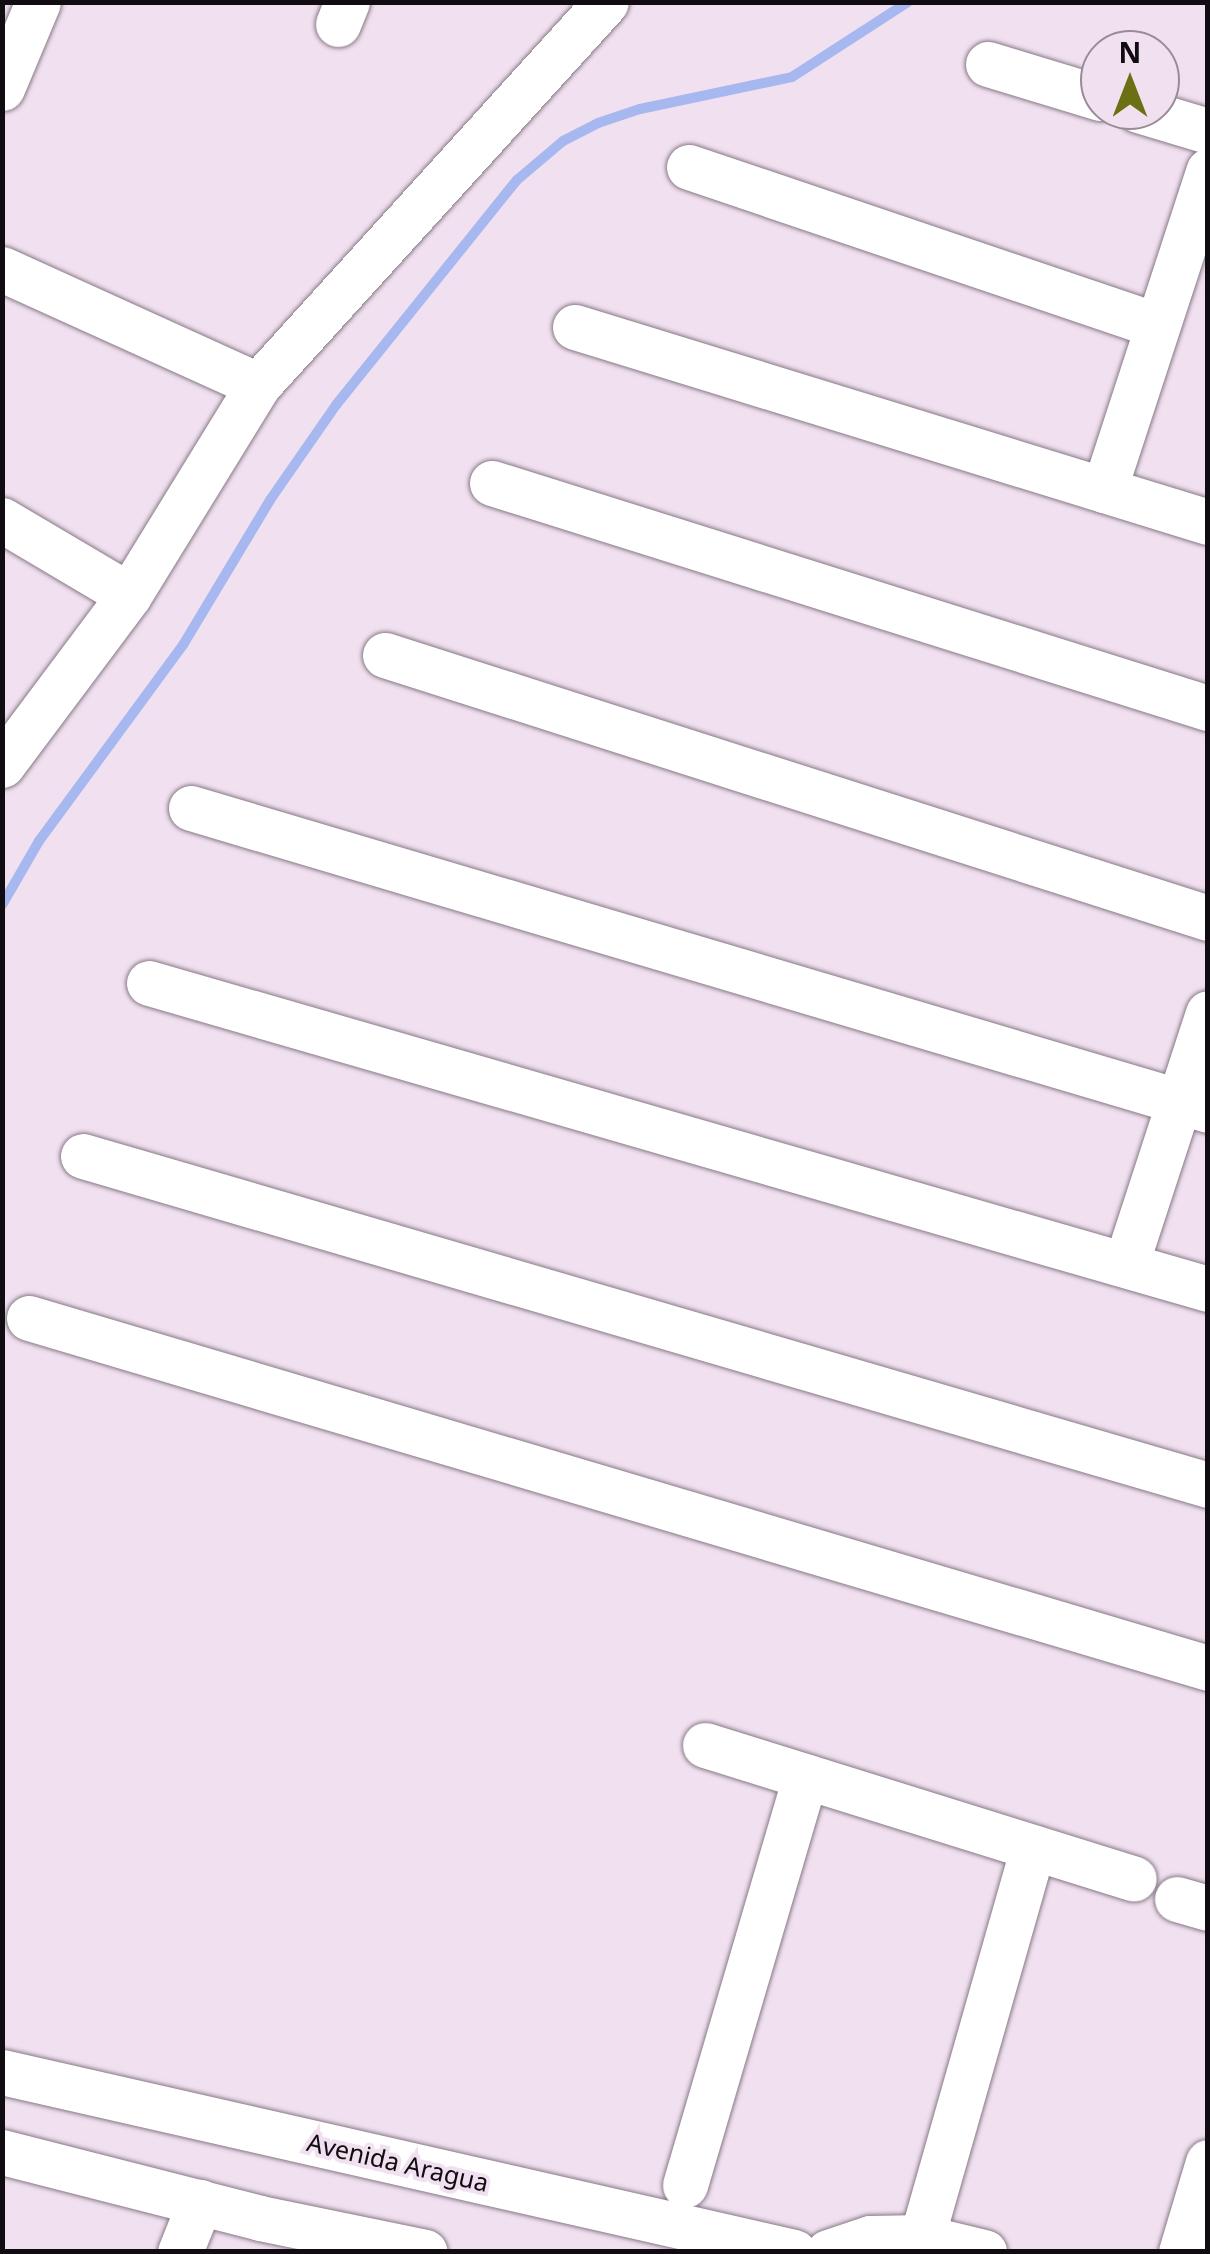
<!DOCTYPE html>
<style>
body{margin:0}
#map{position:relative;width:1210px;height:2254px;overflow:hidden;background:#f1e1f0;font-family:"Noto Sans",sans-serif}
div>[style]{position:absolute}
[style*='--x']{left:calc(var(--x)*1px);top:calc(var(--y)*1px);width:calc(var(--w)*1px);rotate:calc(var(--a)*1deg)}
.stream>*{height:10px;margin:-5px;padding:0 5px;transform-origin:5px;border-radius:5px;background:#a6b8ef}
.roads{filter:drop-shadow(0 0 2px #877986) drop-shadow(0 0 2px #877986)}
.minor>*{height:45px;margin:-22.5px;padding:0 22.5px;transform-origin:22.5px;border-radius:22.5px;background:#fff}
span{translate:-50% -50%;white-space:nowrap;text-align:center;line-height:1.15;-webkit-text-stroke:8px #f1e1f0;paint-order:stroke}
.street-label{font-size:25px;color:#110c11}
.frame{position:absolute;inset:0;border:5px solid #110c11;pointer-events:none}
.north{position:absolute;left:1080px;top:30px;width:100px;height:100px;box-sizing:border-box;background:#f1e1f0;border:2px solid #978c97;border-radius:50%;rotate:0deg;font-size:28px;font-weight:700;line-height:40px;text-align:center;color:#110c11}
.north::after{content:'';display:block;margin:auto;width:35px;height:45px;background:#6c7015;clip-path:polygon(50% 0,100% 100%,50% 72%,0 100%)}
</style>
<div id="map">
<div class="stream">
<i style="--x:2;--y:905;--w:74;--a:-60"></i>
<i style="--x:39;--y:841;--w:243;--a:-53.7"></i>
<i style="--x:183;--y:645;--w:169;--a:-59"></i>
<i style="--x:270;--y:500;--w:116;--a:-55.2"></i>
<i style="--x:336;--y:405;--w:289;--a:-51.2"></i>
<i style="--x:517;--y:180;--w:60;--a:-40.3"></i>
<i style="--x:563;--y:141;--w:39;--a:-27"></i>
<i style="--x:598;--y:123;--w:44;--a:-18.4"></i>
<i style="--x:640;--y:109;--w:155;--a:-11.9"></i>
<i style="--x:792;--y:77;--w:138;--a:-32.9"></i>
</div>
<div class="roads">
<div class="minor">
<i style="--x:338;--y:24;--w:24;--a:-68"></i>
<i style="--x:988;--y:64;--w:117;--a:16.9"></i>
<i style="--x:2;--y:88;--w:93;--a:-67.3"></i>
<i style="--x:1138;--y:110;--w:73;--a:16.7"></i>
<i style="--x:689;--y:167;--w:491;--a:18.7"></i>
<i style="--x:2;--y:269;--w:281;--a:24.4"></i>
<i style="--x:575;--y:327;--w:662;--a:17.12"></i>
<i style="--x:492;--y:483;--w:751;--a:17.45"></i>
<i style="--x:1104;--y:490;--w:336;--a:-71.9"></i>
<i style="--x:2;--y:520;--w:147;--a:30.6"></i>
<i style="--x:385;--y:655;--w:864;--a:17.72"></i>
<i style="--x:2;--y:765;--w:212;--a:-53.2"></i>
<i style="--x:129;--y:595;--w:246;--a:-58.4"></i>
<i style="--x:258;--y:385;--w:517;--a:-47.74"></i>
<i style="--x:191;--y:808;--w:1061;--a:16.54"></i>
<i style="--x:149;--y:983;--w:1102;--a:16.12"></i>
<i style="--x:83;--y:1156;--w:1172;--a:16.3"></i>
<i style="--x:1126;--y:1264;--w:264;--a:-71.9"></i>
<i style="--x:29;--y:1318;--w:1230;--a:16.53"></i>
<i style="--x:705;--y:1745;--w:449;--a:17.3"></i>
<i style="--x:1177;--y:1899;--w:32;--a:16"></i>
<i style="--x:2;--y:2072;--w:812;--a:12.8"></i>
<i style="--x:2;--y:2152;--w:266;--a:14.3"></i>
<i style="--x:260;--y:2218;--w:168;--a:11.6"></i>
<i style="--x:685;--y:2185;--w:426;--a:-73.6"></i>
<i style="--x:922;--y:2237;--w:405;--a:-74.1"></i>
<i style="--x:180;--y:2252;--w:54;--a:-68.2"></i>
<i style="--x:828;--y:2252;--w:44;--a:-18.4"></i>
<i style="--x:870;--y:2238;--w:52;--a:-1.1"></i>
<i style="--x:922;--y:2237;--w:64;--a:13.6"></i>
<i style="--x:1181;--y:2252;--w:94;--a:-73.3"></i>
</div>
</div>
<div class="street-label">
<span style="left:398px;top:2162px;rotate:13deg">Avenida Aragua</span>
</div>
<div class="frame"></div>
<div class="north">N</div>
</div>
